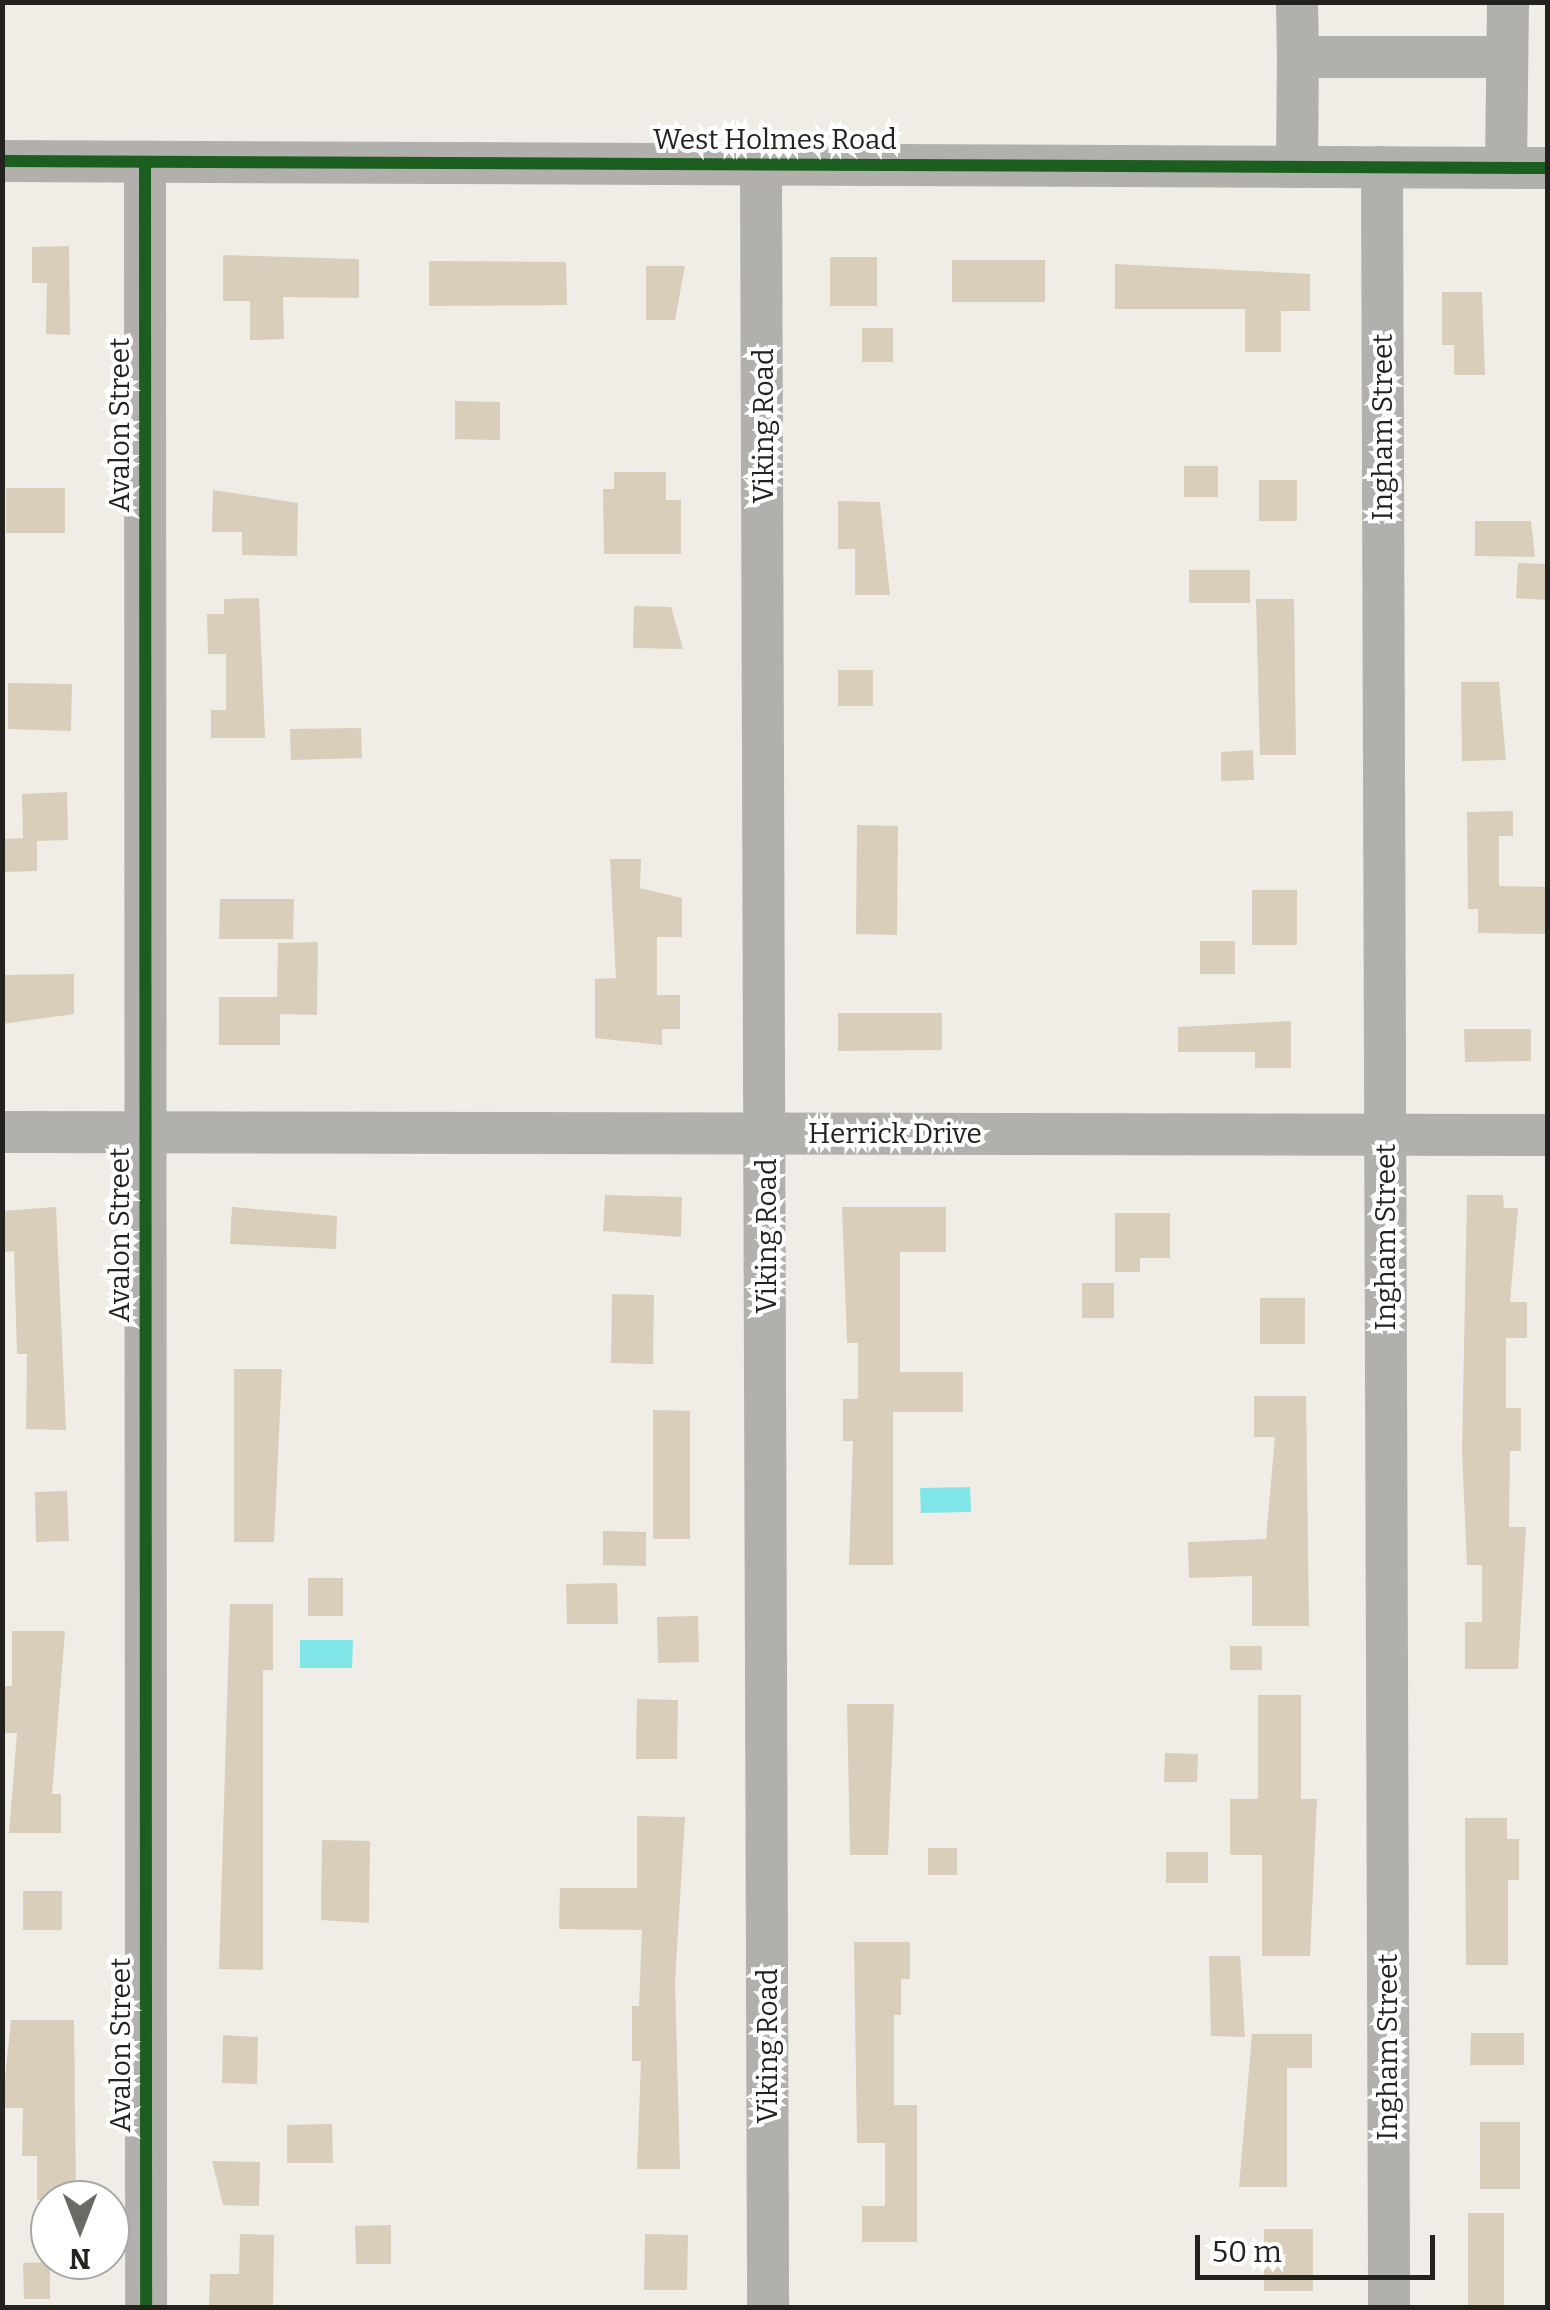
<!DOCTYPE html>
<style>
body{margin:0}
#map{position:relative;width:1550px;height:2310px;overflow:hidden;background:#f0ede7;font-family:Bitter,serif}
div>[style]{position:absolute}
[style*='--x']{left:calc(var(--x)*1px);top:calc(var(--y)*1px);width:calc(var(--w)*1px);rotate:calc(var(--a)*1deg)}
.water>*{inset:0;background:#80e6e7}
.building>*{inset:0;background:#d8ceb9}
.minor>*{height:42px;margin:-21px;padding:0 21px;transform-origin:21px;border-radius:21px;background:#b2b0ad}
.cycleway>*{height:12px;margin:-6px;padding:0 6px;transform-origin:6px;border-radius:6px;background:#1b5e20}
span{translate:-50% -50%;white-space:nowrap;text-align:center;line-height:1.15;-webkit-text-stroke:8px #fff;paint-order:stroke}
.street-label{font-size:28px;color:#24221e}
.frame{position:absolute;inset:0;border:5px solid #24221e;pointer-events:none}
.north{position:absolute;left:30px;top:2180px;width:100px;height:100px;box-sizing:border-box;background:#fff;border:2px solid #a7a7a5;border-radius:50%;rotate:180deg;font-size:28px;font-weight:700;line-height:40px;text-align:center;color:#24221e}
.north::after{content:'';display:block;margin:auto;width:35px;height:45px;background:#6b6964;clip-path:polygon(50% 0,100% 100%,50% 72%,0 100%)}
.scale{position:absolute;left:1195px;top:2235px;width:240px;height:45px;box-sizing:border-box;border:5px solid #24221e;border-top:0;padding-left:12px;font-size:30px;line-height:35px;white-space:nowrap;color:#24221e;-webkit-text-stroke:8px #fff;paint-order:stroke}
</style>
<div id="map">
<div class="water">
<i style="clip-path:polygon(970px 1487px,971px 1512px,921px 1513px,920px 1488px)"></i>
<i style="clip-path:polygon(300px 1640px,353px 1640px,352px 1668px,300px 1668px)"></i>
</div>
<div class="building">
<i style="clip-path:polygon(69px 246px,70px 335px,46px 334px,47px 283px,32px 283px,32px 247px)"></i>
<i style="clip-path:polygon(223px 255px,359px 259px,359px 298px,283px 297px,284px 339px,250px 340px,250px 301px,223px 301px)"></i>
<i style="clip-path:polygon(830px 257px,877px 257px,877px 306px,830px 306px)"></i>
<i style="clip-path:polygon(952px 260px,1045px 260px,1045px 302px,952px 302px)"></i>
<i style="clip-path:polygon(429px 261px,566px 262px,567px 305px,429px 306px)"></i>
<i style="clip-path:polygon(1115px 264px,1310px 274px,1310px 311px,1281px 311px,1281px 352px,1245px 352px,1245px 309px,1115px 309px)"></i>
<i style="clip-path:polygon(646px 266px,685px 266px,675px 320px,646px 320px)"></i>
<i style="clip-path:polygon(1442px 292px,1482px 292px,1485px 375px,1454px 375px,1454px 345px,1442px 345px)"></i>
<i style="clip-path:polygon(862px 328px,893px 328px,893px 362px,862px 362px)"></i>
<i style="clip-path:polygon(455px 401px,500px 402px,500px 440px,455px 439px)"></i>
<i style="clip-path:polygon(1184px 466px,1218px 466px,1218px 497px,1184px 497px)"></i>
<i style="clip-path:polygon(614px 472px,666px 472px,666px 500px,681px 500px,681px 554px,604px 554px,603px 489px,614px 489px)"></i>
<i style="clip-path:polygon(1259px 480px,1297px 480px,1297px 521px,1259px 521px)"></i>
<i style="clip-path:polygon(6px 488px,65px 488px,65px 533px,6px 533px)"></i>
<i style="clip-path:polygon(213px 490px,298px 503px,297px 556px,242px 555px,242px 532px,212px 532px)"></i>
<i style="clip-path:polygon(838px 501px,880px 502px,890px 595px,855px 595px,855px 549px,838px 549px)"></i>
<i style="clip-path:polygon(1475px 521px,1531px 521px,1535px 557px,1475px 556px)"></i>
<i style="clip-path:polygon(1518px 563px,1548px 564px,1548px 600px,1516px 598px)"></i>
<i style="clip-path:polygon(1189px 570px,1250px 570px,1250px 603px,1189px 603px)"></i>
<i style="clip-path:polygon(259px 598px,265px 738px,211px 738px,211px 710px,226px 710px,226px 654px,208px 654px,207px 614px,224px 614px,224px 599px)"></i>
<i style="clip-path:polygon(1256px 599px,1294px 599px,1296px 755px,1260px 755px)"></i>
<i style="clip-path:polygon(634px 606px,671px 607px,683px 649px,633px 648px)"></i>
<i style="clip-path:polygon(838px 670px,873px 670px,873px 706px,838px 706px)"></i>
<i style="clip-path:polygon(1461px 682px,1499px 682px,1506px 760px,1462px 761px)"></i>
<i style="clip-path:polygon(8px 683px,72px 684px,71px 731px,8px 729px)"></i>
<i style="clip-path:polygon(361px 728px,362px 758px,291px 760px,290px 729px)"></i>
<i style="clip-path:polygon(1253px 750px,1254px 780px,1221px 781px,1221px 752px)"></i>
<i style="clip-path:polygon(67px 792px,68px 840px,37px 841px,37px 871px,2px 872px,2px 839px,23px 838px,22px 794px)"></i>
<i style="clip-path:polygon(1513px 811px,1513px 836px,1499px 836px,1499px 886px,1548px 887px,1548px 934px,1478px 933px,1478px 909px,1468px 909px,1467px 812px)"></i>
<i style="clip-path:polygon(857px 825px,898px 826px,897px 935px,856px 934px)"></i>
<i style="clip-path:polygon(610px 859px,641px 859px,640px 888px,682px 898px,682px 937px,657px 937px,657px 995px,680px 995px,680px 1029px,662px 1029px,662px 1045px,595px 1038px,595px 979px,616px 978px)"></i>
<i style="clip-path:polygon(1252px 890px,1297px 890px,1297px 945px,1252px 945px)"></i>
<i style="clip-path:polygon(220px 899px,294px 899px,293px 939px,219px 939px)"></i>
<i style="clip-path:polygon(1200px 941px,1235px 941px,1235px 974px,1200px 974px)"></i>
<i style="clip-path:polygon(318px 942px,317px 1015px,280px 1014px,280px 1045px,219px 1045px,219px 997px,277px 997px,278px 943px)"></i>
<i style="clip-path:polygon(74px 974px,74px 1014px,2px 1024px,2px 975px)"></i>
<i style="clip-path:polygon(838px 1013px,942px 1013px,942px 1050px,838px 1051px)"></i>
<i style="clip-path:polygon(1291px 1021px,1291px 1068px,1255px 1068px,1255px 1052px,1178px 1052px,1178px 1027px)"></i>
<i style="clip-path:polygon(1464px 1029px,1531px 1029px,1531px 1061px,1465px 1062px)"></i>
<i style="clip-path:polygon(605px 1195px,682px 1197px,681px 1237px,603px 1231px)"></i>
<i style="clip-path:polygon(1467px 1195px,1503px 1195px,1504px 1208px,1518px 1208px,1510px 1302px,1527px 1302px,1527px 1338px,1506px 1338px,1506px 1408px,1521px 1408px,1521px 1451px,1510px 1451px,1509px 1527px,1526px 1527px,1518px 1669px,1465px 1669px,1465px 1622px,1482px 1622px,1482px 1565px,1467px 1565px,1462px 1451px)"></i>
<i style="clip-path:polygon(56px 1207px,66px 1430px,26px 1429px,27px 1354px,17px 1354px,14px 1251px,4px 1252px,2px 1211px)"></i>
<i style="clip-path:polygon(232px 1207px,337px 1216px,336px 1249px,230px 1244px)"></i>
<i style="clip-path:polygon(842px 1207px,946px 1207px,946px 1252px,900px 1252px,900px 1372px,963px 1372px,963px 1412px,893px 1412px,893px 1565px,849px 1565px,853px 1441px,843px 1441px,843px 1399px,858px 1399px,858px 1343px,847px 1343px)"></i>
<i style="clip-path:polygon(1115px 1213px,1170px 1213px,1170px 1258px,1140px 1258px,1140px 1272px,1115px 1272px)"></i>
<i style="clip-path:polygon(1082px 1283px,1114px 1283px,1114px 1318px,1082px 1318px)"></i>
<i style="clip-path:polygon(612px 1294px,654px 1295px,653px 1364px,611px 1363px)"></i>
<i style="clip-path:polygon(1260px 1298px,1305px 1298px,1305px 1344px,1260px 1344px)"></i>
<i style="clip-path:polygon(234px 1369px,282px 1369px,274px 1542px,234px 1542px)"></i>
<i style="clip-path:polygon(1254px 1396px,1306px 1396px,1309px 1626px,1252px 1626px,1252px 1576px,1189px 1578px,1188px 1542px,1266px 1539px,1275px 1437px,1254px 1437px)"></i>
<i style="clip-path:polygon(653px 1410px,690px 1411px,690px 1539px,653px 1539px)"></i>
<i style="clip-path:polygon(67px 1491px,69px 1541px,36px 1542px,35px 1492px)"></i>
<i style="clip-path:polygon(603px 1531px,646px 1532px,646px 1566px,603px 1565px)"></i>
<i style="clip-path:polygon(308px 1578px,343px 1578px,343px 1616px,308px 1616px)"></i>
<i style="clip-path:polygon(617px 1583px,618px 1624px,567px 1624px,566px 1584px)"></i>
<i style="clip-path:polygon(230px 1604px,273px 1604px,273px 1670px,263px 1670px,263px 1970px,219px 1969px)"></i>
<i style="clip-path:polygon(698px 1616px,699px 1662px,658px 1663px,657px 1617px)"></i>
<i style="clip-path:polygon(12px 1631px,65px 1631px,52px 1794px,61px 1794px,61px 1833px,9px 1833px,17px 1733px,2px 1733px,2px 1686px,12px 1686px)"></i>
<i style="clip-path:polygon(1230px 1646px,1262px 1646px,1262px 1670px,1230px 1670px)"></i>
<i style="clip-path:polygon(1258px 1695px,1301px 1695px,1301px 1799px,1317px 1799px,1310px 1956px,1262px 1956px,1262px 1855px,1230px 1855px,1230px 1799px,1258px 1799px)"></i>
<i style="clip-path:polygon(637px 1699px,678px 1700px,677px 1759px,636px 1759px)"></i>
<i style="clip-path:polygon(847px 1704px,894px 1704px,888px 1855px,850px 1855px)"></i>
<i style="clip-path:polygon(1165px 1753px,1198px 1754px,1197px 1782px,1164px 1782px)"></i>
<i style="clip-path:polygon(637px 1816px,685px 1817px,675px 1981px,680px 2169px,637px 2169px,641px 2061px,632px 2061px,632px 2006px,639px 2006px,642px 1930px,559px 1929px,560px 1888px,637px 1888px)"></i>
<i style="clip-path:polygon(1465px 1818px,1507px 1818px,1507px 1839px,1519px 1839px,1519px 1880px,1508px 1880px,1508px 1965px,1466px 1965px)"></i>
<i style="clip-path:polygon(322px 1840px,370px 1841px,369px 1923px,321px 1920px)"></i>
<i style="clip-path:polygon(928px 1848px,957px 1848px,957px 1875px,928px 1875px)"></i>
<i style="clip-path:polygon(1166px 1852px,1208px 1852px,1208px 1883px,1166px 1883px)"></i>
<i style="clip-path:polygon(23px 1891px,62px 1891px,62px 1930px,23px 1930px)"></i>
<i style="clip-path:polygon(854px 1942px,910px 1942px,910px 1979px,901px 1979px,901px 2015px,894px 2015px,894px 2105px,917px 2105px,917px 2242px,862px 2242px,862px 2206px,885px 2206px,885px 2143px,857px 2143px)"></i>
<i style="clip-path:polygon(1209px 1956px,1240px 1956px,1245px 2037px,1211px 2036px)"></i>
<i style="clip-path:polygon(11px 2020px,74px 2020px,76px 2200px,37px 2200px,37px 2156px,22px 2156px,23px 2108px,2px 2108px)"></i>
<i style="clip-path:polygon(1471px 2033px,1524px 2033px,1524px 2065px,1470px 2065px)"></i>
<i style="clip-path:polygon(1252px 2034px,1312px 2034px,1312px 2068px,1287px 2068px,1287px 2187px,1239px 2187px)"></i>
<i style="clip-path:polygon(223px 2035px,258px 2037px,257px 2084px,222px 2083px)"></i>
<i style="clip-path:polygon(1480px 2122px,1520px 2122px,1520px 2189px,1480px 2189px)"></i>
<i style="clip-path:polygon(332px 2124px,333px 2163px,287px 2163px,287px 2125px)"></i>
<i style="clip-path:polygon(212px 2161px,260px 2162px,259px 2206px,223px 2205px)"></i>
<i style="clip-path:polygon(1468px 2213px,1504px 2213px,1504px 2308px,1468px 2308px)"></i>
<i style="clip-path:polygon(391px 2225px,391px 2264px,356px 2264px,355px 2226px)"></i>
<i style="clip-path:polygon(1264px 2229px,1313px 2229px,1313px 2291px,1264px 2291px)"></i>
<i style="clip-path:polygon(240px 2234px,274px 2235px,273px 2308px,209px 2308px,210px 2274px,239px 2274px)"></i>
<i style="clip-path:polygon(645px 2234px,688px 2235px,687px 2290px,644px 2290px)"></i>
<i style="clip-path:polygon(50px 2262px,50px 2299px,24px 2299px,23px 2263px)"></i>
</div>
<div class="minor">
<i style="--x:1297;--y:2;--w:55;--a:89"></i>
<i style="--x:2;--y:161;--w:1546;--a:0.26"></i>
<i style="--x:145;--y:162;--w:2146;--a:89.97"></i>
<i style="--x:761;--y:165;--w:2143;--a:89.81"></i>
<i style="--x:1297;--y:167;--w:110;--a:-89.5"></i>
<i style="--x:1298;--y:57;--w:209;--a:0"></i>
<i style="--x:1382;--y:167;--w:2141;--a:89.81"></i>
<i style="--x:1506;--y:167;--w:165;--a:-89.3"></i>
<i style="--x:2;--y:1132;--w:1546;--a:0.11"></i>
</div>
<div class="cycleway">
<i style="--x:2;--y:161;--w:1546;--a:0.26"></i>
<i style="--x:145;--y:162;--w:2146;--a:89.97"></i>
</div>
<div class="street-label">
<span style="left:775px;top:140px">West Holmes Road</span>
<span style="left:120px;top:425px;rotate:-90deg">Avalon Street</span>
<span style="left:764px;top:426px;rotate:-90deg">Viking Road</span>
<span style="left:1383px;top:427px;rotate:-90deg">Ingham Street</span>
<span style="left:895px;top:1134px">Herrick Drive</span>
<span style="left:120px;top:1235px;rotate:-90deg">Avalon Street</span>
<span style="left:767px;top:1236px;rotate:-90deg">Viking Road</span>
<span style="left:1386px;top:1237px;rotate:-90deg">Ingham Street</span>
<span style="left:121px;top:2045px;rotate:-90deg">Avalon Street</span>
<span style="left:768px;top:2046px;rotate:-90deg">Viking Road</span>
<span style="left:1388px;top:2047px;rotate:-90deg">Ingham Street</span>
</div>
<div class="frame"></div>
<div class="north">N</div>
<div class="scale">50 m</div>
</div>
